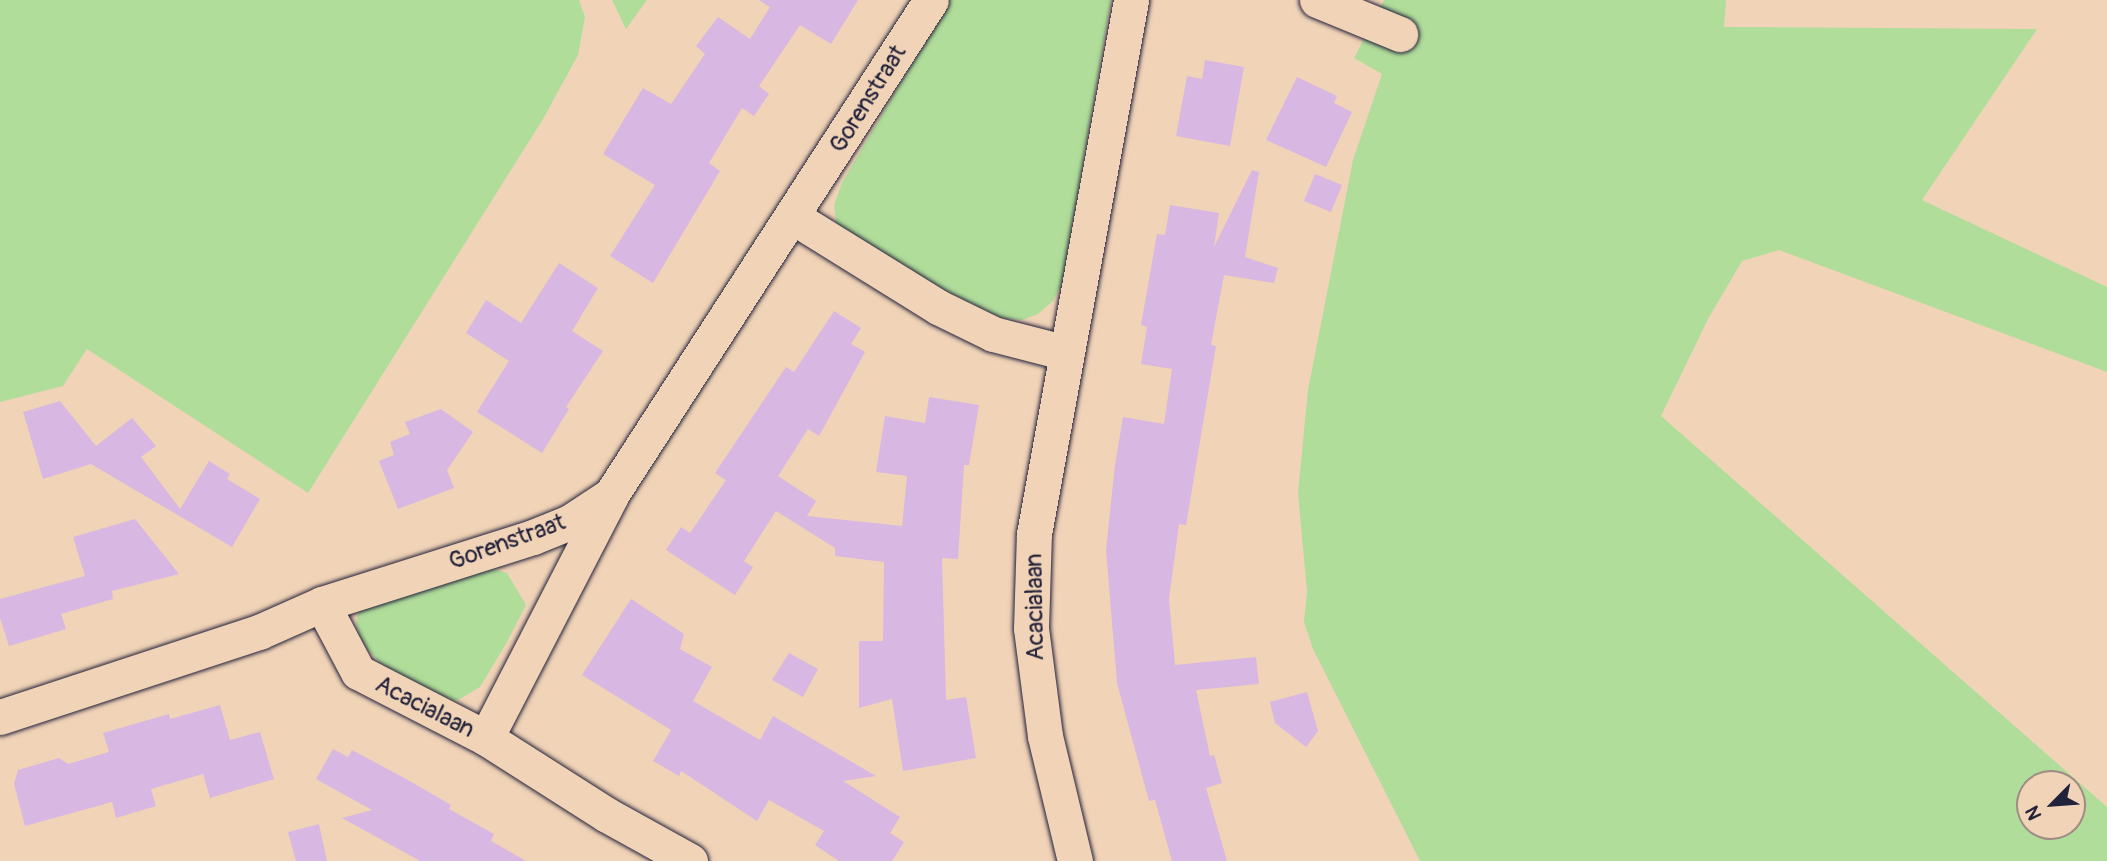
<!DOCTYPE html>
<style>
body{margin:0}
#map{position:relative;width:2107px;height:861px;overflow:hidden;background:#f1d3b7;font-family:Pangolin,sans-serif}
div>[style]{position:absolute}
[style*='--x']{left:calc(var(--x)*1px);top:calc(var(--y)*1px);width:calc(var(--w)*1px);rotate:calc(var(--a)*1deg)}
.green>*{inset:0;background:#b1dd9a}
.building>*{inset:0;background:#d8b7e2}
.roads{filter:drop-shadow(0 0 2px #22223b) drop-shadow(0 0 2px #22223b)}
.minor>*{height:35px;margin:-17.5px;padding:0 17.5px;transform-origin:17.5px;border-radius:17.5px;background:#f1d3b7}
span{translate:-50% -50%;white-space:nowrap;text-align:center;line-height:1.15;-webkit-text-stroke:5px #f1d3b7;paint-order:stroke}
.street-label{font-size:24px;color:#22223b}
.north{position:absolute;left:2016px;top:770px;width:70px;height:70px;box-sizing:border-box;background:#f1d3b7;border:2px solid #9e8c85;border-radius:50%;rotate:245deg;font-size:19px;font-weight:700;line-height:28px;text-align:center;color:#22223b}
.north::after{content:'';display:block;margin:auto;width:24px;height:32px;background:#22223b;clip-path:polygon(50% 0,100% 100%,50% 72%,0 100%)}
</style>
<div id="map">
<div class="green">
<i style="clip-path:polygon(0 0,579px 0,585px 17px,578px 55px,543px 119px,308px 493px,87px 349px,63px 386px,0 402px)"></i>
<i style="clip-path:polygon(612px 0,647px 0,626px 29px)"></i>
<i style="clip-path:polygon(949px 0,1111px 0,1062px 284px,1053px 301px,1038px 314px,1022px 320px,1001px 318px,938px 287px,837px 230px,834px 205px,842px 183px)"></i>
<i style="clip-path:polygon(evenodd,1384px 0,1726px 0,1724px 27px,2037px 29px,1922px 200px,2107px 287px,2107px 372px,1779px 250px,1742px 261px,1708px 319px,1661px 416px,2107px 807px,2107px 861px,1420px 861px,1313px 649px,1304px 622px,1307px 591px,1298px 493px,1308px 390px,1353px 160px,1382px 74px,1354px 58px,1384px 0,2030px 784px,2072px 784px,2072px 826px,2030px 826px,2030px 784px)"></i>
<i style="clip-path:polygon(480px 566px,507px 573px,526px 605px,507px 642px,480px 687px,458px 700px,442px 700px,380px 663px,361px 642px,356px 623px,359px 610px)"></i>
</div>
<div class="building">
<i style="clip-path:polygon(759px 0,858px 0,831px 44px,800px 25px,759px 86px,769px 94px,754px 116px,742px 108px,709px 163px,720px 171px,653px 283px,610px 256px,655px 185px,603px 154px,643px 88px,671px 104px,705px 54px,696px 46px,718px 17px,750px 39px,770px 7px)"></i>
<i style="clip-path:polygon(1205px 60px,1244px 67px,1230px 146px,1176px 136px,1187px 76px,1202px 79px)"></i>
<i style="clip-path:polygon(1297px 77px,1337px 96px,1334px 103px,1352px 112px,1326px 167px,1266px 140px)"></i>
<i style="clip-path:polygon(1252px 170px,1259px 172px,1245px 257px,1278px 268px,1274px 283px,1224px 275px,1211px 345px,1216px 346px,1186px 525px,1179px 524px,1169px 599px,1175px 665px,1256px 657px,1259px 684px,1196px 690px,1210px 756px,1214px 755px,1222px 783px,1206px 788px,1227px 861px,1172px 861px,1155px 800px,1149px 801px,1117px 683px,1106px 550px,1115px 465px,1123px 417px,1164px 424px,1172px 369px,1141px 364px,1147px 327px,1141px 325px,1157px 234px,1165px 235px,1170px 205px,1219px 213px,1214px 247px)"></i>
<i style="clip-path:polygon(1315px 174px,1342px 185px,1331px 212px,1304px 201px)"></i>
<i style="clip-path:polygon(559px 263px,598px 288px,572px 331px,603px 351px,566px 407px,569px 409px,542px 453px,477px 412px,509px 361px,466px 333px,486px 300px,521px 323px)"></i>
<i style="clip-path:polygon(834px 311px,861px 328px,851px 344px,865px 352px,819px 436px,808px 429px,778px 476px,816px 501px,807px 516px,902px 526px,907px 476px,876px 472px,885px 416px,925px 423px,929px 397px,979px 405px,969px 465px,964px 465px,958px 559px,942px 558px,946px 700px,966px 697px,976px 758px,903px 771px,892px 699px,859px 708px,859px 641px,883px 641px,884px 562px,835px 556px,835px 548px,776px 511px,744px 561px,753px 567px,735px 595px,666px 550px,681px 527px,690px 533px,726px 480px,715px 473px,786px 367px,794px 372px)"></i>
<i style="clip-path:polygon(60px 401px,96px 446px,132px 418px,156px 446px,141px 457px,180px 509px,209px 461px,230px 474px,227px 479px,260px 499px,232px 547px,91px 464px,43px 479px,23px 412px)"></i>
<i style="clip-path:polygon(441px 409px,473px 432px,447px 470px,454px 488px,398px 509px,379px 461px,394px 455px,390px 442px,410px 434px,405px 422px)"></i>
<i style="clip-path:polygon(135px 519px,179px 574px,112px 591px,113px 599px,61px 614px,66px 629px,9px 646px,0 618px,0 599px,85px 576px,73px 537px)"></i>
<i style="clip-path:polygon(631px 599px,684px 634px,680px 649px,712px 667px,693px 701px,760px 740px,773px 716px,876px 776px,843px 781px,900px 817px,890px 833px,904px 842px,892px 861px,839px 861px,815px 845px,824px 831px,769px 800px,757px 821px,681px 771px,679px 776px,653px 761px,671px 730px,582px 675px)"></i>
<i style="clip-path:polygon(789px 653px,818px 669px,803px 697px,772px 680px)"></i>
<i style="clip-path:polygon(1307px 692px,1318px 731px,1306px 747px,1275px 723px,1270px 702px)"></i>
<i style="clip-path:polygon(220px 705px,230px 740px,260px 732px,274px 779px,210px 798px,203px 774px,151px 789px,156px 806px,116px 818px,112px 802px,25px 826px,14px 784px,18px 770px,59px 758px,68px 764px,109px 752px,103px 733px,169px 714px,170px 719px)"></i>
<i style="clip-path:polygon(333px 749px,348px 757px,352px 750px,408px 780px,451px 805px,449px 809px,494px 834px,491px 841px,526px 861px,420px 861px,342px 818px,372px 810px,316px 779px)"></i>
<i style="clip-path:polygon(319px 824px,327px 861px,296px 861px,288px 832px)"></i>
</div>
<div class="roads">
<div class="minor">
<i style="--x:1317;--y:0;--w:90;--a:22.3"></i>
<i style="--x:793;--y:217;--w:171;--a:31.8"></i>
<i style="--x:938;--y:307;--w:61;--a:26.1"></i>
<i style="--x:993;--y:334;--w:76;--a:14.4"></i>
<i style="--x:322;--y:604;--w:77;--a:62.1"></i>
<i style="--x:358;--y:672;--w:144;--a:27.3"></i>
<i style="--x:486;--y:738;--w:143;--a:32.5"></i>
<i style="--x:607;--y:815;--w:95;--a:29"></i>
<i style="--x:0;--y:717;--w:273;--a:-18.2"></i>
<i style="--x:259;--y:632;--w:69;--a:-24"></i>
<i style="--x:322;--y:604;--w:221;--a:-17.6"></i>
<i style="--x:533;--y:537;--w:40;--a:-22"></i>
<i style="--x:570;--y:522;--w:49;--a:-33.4"></i>
<i style="--x:611;--y:495;--w:589;--a:-57.12"></i>
<i style="--x:486;--y:738;--w:272;--a:-62.7"></i>
<i style="--x:1075;--y:861;--w:129;--a:-103.5"></i>
<i style="--x:1045;--y:736;--w:109;--a:-97.4"></i>
<i style="--x:1031;--y:628;--w:94;--a:-88.2"></i>
<i style="--x:1034;--y:534;--w:543;--a:-79.7"></i>
</div>
</div>
<div class="street-label">
<span style="left:868px;top:99px;rotate:-58deg">Gorenstraat</span>
<span style="left:507px;top:542px;rotate:-20deg">Gorenstraat</span>
<span style="left:1035px;top:607px;rotate:-91deg">Acacialaan</span>
<span style="left:425px;top:707px;rotate:27deg">Acacialaan</span>
</div>
<div class="north">N</div>
</div>
